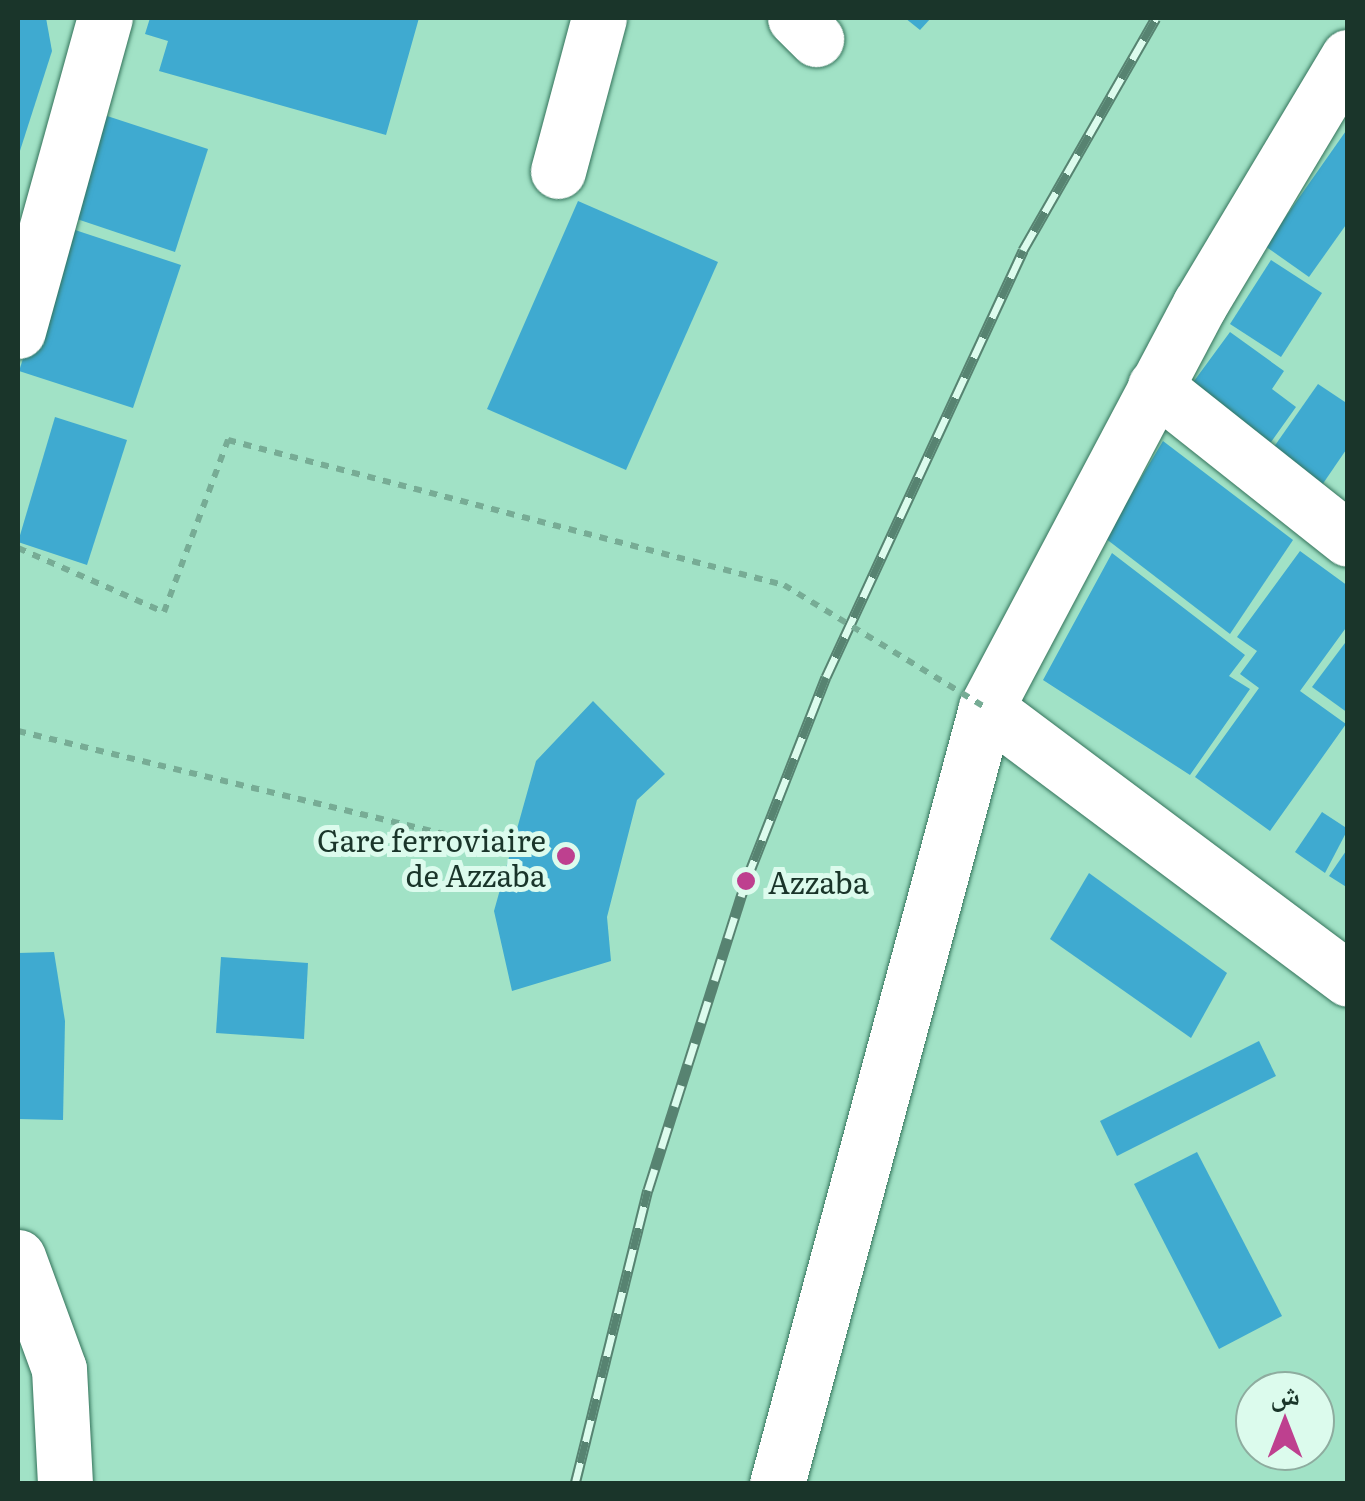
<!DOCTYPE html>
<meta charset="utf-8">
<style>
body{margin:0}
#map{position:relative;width:1365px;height:1501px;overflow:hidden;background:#a1e2c6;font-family:Literata,"Noto Naskh Arabic",serif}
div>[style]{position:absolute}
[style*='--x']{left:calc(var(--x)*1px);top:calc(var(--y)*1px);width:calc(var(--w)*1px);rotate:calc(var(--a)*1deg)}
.building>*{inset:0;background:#3faad0}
.path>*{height:6px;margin-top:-3px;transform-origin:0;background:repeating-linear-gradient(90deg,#77ac95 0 8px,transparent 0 16px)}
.roads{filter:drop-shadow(0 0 2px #34735b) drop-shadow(0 0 2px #34735b)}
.minor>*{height:55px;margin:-27.5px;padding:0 27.5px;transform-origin:27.5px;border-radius:27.5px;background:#fff}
.rail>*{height:11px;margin-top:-5.5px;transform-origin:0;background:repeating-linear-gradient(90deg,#dcfbed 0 22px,#578371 0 44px);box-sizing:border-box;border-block:2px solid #578371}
.path-bridge>*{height:6px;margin-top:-3px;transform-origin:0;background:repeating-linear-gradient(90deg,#77ac95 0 8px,transparent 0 16px)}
.dots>*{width:28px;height:28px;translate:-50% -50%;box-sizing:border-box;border:5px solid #dcfbed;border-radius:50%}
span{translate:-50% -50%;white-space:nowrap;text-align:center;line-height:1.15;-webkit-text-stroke:10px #dcfbed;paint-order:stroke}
.poi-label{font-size:30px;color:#1a352a}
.right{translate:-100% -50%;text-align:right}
.left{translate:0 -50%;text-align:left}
.frame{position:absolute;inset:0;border:20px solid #1a352a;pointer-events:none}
.north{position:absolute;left:1235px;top:1371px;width:100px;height:100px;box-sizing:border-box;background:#dcfbed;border:2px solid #8eac9f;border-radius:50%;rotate:0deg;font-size:28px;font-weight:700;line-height:40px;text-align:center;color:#1a352a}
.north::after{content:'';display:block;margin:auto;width:35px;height:45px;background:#be408f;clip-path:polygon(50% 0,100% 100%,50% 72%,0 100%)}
</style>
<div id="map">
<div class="building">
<i style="clip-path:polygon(18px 18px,46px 18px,52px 51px,18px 157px)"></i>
<i style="clip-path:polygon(150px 18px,419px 18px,386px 135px,159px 71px,168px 41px,145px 34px)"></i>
<i style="clip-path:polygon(905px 18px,931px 18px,920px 30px)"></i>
<i style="clip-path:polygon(101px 114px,208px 149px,175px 252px,68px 216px)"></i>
<i style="clip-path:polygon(1348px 128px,1348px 222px,1309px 277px,1265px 246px)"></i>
<i style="clip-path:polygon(578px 201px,718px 262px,626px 470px,487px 409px)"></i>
<i style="clip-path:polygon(66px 227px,181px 265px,133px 408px,19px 371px)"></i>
<i style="clip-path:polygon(1271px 260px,1322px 293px,1281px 357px,1230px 324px)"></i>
<i style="clip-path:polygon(1230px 332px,1284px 371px,1272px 389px,1296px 407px,1266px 449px,1186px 392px)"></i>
<i style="clip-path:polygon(1318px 384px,1348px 404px,1348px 447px,1320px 488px,1269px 454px)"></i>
<i style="clip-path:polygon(55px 417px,127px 440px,87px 565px,18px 542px)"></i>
<i style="clip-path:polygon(1163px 441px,1293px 540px,1230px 634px,1105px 538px)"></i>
<i style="clip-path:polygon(1300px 551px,1348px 586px,1348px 625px,1300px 691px,1346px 724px,1270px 831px,1195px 777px,1259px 688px,1240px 674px,1257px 651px,1237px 637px)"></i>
<i style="clip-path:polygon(1112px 553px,1245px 655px,1229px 676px,1250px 689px,1190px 775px,1043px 680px)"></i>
<i style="clip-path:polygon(1348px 639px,1348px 713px,1312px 687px)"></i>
<i style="clip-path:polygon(593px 701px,665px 774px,637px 800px,607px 917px,611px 961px,512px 991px,494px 911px,536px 761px)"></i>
<i style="clip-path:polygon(1322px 812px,1348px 829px,1325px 873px,1295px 852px)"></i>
<i style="clip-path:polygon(1348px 848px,1348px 888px,1329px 876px)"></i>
<i style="clip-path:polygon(1089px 873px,1227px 973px,1191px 1038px,1050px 939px)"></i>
<i style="clip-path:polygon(54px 952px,65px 1021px,63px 1120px,18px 1119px,18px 953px)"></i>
<i style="clip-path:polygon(221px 957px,308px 963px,304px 1039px,216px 1033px)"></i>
<i style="clip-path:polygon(1259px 1041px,1276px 1076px,1117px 1156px,1100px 1121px)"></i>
<i style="clip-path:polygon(1197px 1152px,1282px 1316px,1219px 1349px,1134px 1184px)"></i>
</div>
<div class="path">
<i style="--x:18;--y:548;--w:159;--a:23.7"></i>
<i style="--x:164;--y:612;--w:184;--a:-69.6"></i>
<i style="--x:228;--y:440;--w:575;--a:14.62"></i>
<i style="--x:18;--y:731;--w:438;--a:13.6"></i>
</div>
<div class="roads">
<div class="minor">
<i style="--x:795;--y:18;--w:30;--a:45"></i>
<i style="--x:558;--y:171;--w:158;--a:-75"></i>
<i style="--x:18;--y:331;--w:325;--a:-74.5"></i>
<i style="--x:1155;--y:386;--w:246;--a:38.4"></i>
<i style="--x:986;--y:708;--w:452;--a:36.8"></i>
<i style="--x:18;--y:1257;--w:119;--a:69.9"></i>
<i style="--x:59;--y:1369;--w:115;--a:87"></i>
<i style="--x:777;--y:1484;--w:804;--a:-74.93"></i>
<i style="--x:986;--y:708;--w:457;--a:-62.1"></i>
<i style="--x:1200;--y:304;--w:288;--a:-59.1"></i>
</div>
</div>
<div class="rail">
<i style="--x:575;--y:1484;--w:303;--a:-76.1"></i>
<i style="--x:648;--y:1190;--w:324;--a:-72.4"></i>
<i style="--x:746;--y:881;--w:219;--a:-68.6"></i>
<i style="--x:826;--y:677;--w:470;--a:-65.2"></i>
<i style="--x:1023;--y:250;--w:267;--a:-60.2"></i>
</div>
<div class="path-bridge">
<i style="--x:784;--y:585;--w:237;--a:31.3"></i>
</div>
<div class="dots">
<i style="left:566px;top:856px;background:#be408f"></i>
<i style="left:746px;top:881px;background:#be408f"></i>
</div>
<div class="poi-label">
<span class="right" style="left:546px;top:856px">Gare ferroviaire<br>de Azzaba</span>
<span class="left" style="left:768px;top:881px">Azzaba</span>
</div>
<div class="frame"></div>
<div class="north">ش</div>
</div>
